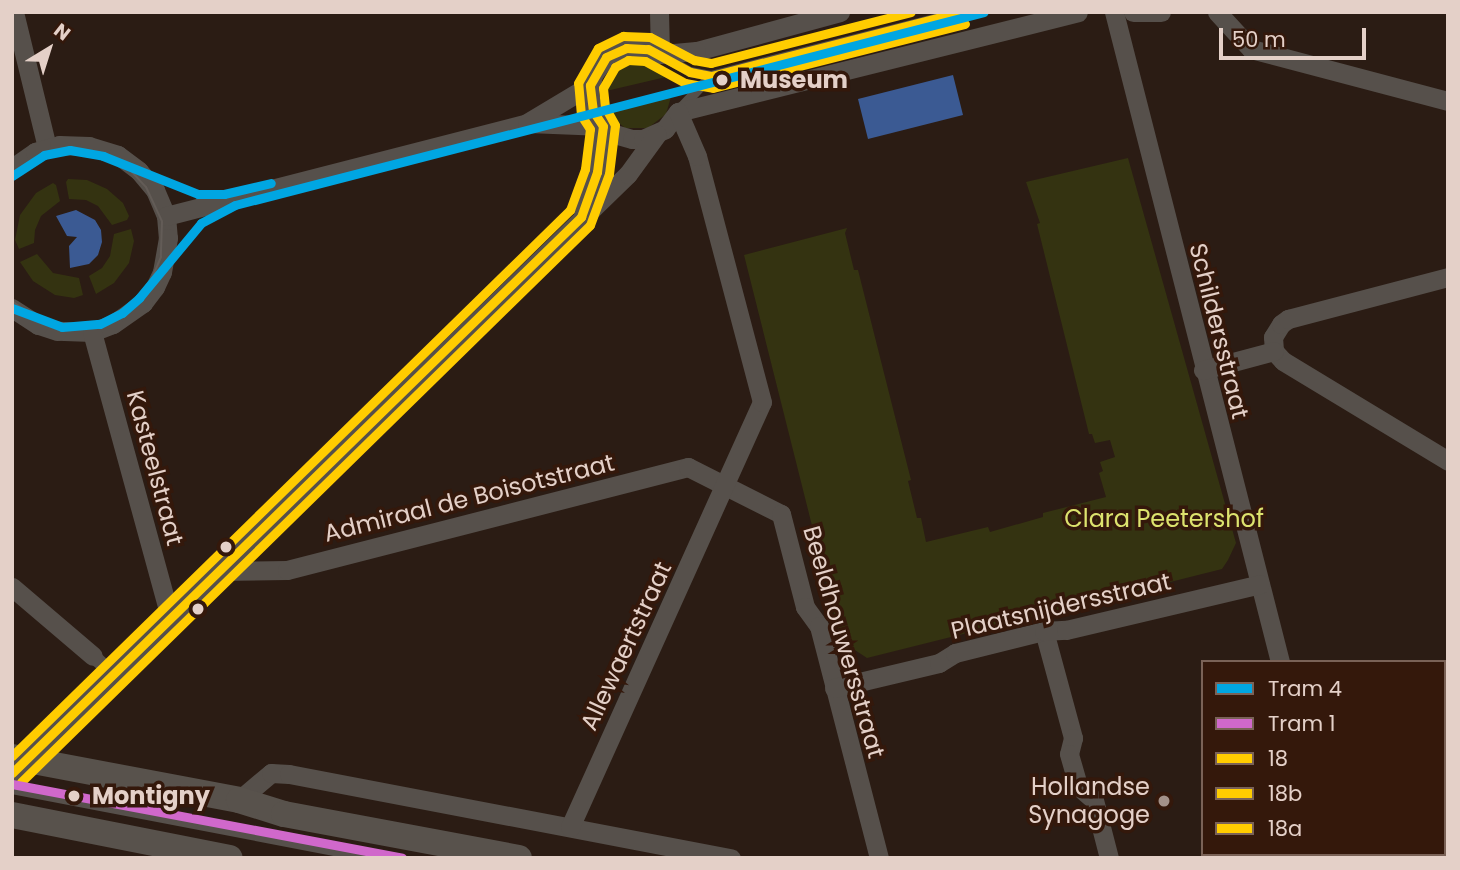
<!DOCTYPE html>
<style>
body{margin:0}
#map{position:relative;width:1460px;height:870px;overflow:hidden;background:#2b1c14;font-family:Poppins,sans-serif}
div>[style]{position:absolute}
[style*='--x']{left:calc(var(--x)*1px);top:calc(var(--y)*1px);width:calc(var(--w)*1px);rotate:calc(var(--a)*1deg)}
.green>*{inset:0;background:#343311}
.water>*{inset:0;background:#3b5a93}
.service>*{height:10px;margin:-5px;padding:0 5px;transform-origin:5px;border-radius:5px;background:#56504b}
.pedestrian>*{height:14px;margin:-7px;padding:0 7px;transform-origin:7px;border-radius:7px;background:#56504b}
.minor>*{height:19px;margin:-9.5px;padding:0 9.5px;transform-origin:9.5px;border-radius:9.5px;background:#56504b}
.tertiary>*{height:24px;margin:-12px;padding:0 12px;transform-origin:12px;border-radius:12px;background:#56504b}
.secondary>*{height:26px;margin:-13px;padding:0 13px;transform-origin:13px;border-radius:13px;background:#58524c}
.tram>*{height:2px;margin:-1px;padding:0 1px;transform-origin:1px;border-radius:1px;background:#635c57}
.bus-1>*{height:9px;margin:-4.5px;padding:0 4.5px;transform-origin:4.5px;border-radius:4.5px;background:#fc0}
.bus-2>*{height:9px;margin:-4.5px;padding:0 4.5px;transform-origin:4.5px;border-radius:4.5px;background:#fc0}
.bus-3>*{height:9px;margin:-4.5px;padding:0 4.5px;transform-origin:4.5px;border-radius:4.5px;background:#fc0}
.tram-1>*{height:9px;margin:-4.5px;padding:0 4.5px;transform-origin:4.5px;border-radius:4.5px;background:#00a6e2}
.tram-2>*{height:9px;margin:-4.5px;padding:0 4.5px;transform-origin:4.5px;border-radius:4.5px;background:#d068cb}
.dots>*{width:19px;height:19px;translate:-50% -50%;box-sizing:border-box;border:4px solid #34180b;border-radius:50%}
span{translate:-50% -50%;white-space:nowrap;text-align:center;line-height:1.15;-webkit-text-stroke:7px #34180b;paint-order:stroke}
.stop-label{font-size:24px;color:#e4d0c8;font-weight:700}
.left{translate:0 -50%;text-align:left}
.street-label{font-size:24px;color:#e4d0c8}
.park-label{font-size:24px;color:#dde36e}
.poi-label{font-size:24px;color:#e4d0c8}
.right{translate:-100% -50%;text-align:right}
.frame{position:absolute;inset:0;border:14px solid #e4d0c8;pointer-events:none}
.legend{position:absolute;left:1201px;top:660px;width:245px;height:196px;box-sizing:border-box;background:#34180b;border:2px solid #7a6257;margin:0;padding:9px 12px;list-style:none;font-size:21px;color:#e4d0c8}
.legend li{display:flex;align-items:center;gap:14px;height:35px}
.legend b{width:35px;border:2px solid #7a6257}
.north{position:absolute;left:14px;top:14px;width:70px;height:70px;-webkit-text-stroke:5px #34180b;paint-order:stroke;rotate:38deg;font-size:19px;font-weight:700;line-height:28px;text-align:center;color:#e4d0c8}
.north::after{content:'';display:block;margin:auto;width:24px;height:32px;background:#e4d0c8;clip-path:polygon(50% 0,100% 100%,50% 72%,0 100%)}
.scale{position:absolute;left:1219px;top:28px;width:147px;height:32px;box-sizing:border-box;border:4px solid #e4d0c8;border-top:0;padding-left:9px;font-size:21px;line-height:24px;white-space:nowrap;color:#e4d0c8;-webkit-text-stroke:5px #34180b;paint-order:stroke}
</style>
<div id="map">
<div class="green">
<i style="clip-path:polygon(634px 60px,651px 64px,666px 77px,602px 92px,613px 70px)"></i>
<i style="clip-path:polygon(671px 97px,666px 114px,648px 128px,625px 128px,607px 113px)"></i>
<i style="clip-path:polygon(1128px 158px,1236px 543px,1228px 560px,1222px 569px,867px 658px,841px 641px,744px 255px,847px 228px,845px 233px,854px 270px,858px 270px,911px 480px,908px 481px,917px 518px,921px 518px,926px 542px,988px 527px,990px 532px,1043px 517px,1043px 513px,1106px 497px,1099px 473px,1103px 471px,1100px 462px,1115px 457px,1110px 440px,1095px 443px,1092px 434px,1089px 434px,1037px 224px,1040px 223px,1026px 182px)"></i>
<i style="clip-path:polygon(68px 179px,87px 180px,107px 189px,123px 203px,129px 216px,127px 220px,112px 225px,98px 206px,86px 200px,69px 199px,66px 182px)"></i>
<i style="clip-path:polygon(53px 183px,56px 185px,60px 201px,41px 216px,35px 230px,34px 243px,19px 249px,15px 240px,20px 215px,36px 193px)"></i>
<i style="clip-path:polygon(131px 229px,134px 241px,129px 263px,114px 283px,96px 294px,89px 276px,102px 268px,110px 256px,114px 234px)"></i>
<i style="clip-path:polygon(37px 254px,53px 273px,79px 278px,83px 295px,74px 298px,55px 295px,33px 281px,20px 262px)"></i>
</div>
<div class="water">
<i style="clip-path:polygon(953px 75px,963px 115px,868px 139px,858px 99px)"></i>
<i style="clip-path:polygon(76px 210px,95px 220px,101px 230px,102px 242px,98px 255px,89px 264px,70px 268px,69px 246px,77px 237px,67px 236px,56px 216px)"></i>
</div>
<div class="service">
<i style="--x:664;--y:57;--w:30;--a:30"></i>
<i style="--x:690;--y:72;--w:21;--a:11"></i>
<i style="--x:711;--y:76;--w:259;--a:-14.3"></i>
<i style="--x:680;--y:109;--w:45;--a:-46.8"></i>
<i style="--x:12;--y:789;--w:364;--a:10.9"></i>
</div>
<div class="pedestrian">
<i style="--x:93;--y:656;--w:27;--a:42"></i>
</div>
<div class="minor">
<i style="--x:14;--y:12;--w:139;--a:76.3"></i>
<i style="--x:659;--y:12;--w:42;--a:88.6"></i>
<i style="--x:840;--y:12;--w:149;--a:164.8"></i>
<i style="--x:696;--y:51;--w:36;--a:175"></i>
<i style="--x:660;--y:54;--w:25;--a:-164"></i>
<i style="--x:636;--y:47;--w:20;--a:169"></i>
<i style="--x:616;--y:51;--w:12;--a:149"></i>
<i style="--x:606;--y:57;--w:22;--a:126"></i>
<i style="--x:593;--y:75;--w:19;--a:102"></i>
<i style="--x:589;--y:94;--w:17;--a:77"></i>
<i style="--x:593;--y:111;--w:28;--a:51"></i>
<i style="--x:611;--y:133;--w:22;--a:16"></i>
<i style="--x:632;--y:139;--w:11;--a:0"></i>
<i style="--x:643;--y:139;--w:24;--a:-24"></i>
<i style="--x:665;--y:129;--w:21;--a:-53"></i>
<i style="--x:678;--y:112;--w:412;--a:-14"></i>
<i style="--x:1114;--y:12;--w:671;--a:75.67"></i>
<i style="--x:1133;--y:12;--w:28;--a:0"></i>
<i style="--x:1217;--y:12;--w:50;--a:47.4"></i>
<i style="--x:1251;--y:49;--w:204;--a:14.8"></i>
<i style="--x:528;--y:123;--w:75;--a:2.3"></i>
<i style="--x:12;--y:168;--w:28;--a:-35"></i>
<i style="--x:35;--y:152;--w:25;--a:-16"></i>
<i style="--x:59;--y:145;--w:30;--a:2"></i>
<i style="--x:89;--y:146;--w:30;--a:17"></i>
<i style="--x:118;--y:155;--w:26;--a:37"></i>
<i style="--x:139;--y:171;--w:25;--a:50"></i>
<i style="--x:155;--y:190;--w:28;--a:67"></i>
<i style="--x:166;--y:216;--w:22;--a:85"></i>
<i style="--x:168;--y:238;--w:35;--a:100"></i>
<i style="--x:162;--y:272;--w:17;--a:115"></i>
<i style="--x:155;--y:287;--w:20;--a:127"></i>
<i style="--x:143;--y:303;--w:37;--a:145"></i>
<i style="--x:113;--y:324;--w:22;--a:159"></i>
<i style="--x:92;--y:332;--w:35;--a:-178"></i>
<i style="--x:57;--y:331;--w:20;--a:-162"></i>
<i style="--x:38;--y:325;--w:31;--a:-147"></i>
<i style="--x:583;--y:213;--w:43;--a:-71.1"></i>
<i style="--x:597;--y:172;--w:46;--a:-82.6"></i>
<i style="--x:166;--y:216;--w:373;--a:-14.4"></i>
<i style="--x:527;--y:123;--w:74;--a:-31.1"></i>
<i style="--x:92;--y:332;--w:296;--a:74.7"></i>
<i style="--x:1274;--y:351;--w:13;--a:48"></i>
<i style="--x:1283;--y:361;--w:193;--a:31.2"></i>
<i style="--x:1274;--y:351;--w:14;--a:-94"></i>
<i style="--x:1273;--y:337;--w:15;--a:-58"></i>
<i style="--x:1281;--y:324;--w:9;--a:-36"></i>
<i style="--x:1288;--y:319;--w:165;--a:-14.7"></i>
<i style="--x:1203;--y:370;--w:73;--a:-15"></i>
<i style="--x:218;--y:571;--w:69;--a:-0.8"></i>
<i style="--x:287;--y:570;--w:414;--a:-14.4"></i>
<i style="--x:688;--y:467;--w:104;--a:26.8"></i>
<i style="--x:781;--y:514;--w:96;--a:75.5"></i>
<i style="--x:805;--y:607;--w:24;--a:54"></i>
<i style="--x:819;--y:626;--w:240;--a:75.5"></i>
<i style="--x:12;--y:587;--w:106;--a:40.4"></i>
<i style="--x:1044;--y:631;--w:111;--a:74.8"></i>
<i style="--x:1073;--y:738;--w:16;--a:104"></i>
<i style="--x:1069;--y:754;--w:33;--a:74"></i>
<i style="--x:1078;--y:786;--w:21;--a:41"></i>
<i style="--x:1094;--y:800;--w:60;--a:75.5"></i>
<i style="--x:834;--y:688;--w:108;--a:-13.4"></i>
<i style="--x:939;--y:663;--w:19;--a:-32"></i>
<i style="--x:955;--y:653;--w:92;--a:-13.9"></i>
<i style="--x:1044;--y:631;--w:22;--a:-3"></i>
<i style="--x:1066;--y:630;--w:199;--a:-13.3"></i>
<i style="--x:12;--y:773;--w:859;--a:-44.2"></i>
<i style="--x:628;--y:174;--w:49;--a:-54.1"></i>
<i style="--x:239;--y:800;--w:42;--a:-40.2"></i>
<i style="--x:271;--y:773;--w:18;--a:3"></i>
<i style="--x:289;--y:774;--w:450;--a:10.8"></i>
<i style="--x:570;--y:827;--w:466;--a:-65.7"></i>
<i style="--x:762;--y:402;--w:254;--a:-104.8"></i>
<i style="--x:697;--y:156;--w:48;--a:-113.4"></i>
<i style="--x:1329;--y:854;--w:4;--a:76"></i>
</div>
<div class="tertiary">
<i style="--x:1444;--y:750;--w:7;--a:-56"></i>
<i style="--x:1379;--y:858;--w:4;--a:-63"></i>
</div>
<div class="secondary">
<i style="--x:12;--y:757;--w:231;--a:10.7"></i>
<i style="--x:239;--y:800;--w:47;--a:17.3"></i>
<i style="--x:284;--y:814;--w:239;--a:10.6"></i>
<i style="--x:12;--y:815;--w:222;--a:11.2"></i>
</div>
<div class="tram">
<i style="--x:112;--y:159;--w:22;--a:32"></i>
<i style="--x:131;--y:171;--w:22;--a:47"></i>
<i style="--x:146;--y:187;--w:38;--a:65"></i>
<i style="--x:162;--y:222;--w:35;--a:92"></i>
<i style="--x:161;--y:257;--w:36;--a:113"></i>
<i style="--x:12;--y:301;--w:32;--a:36"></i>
<i style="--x:1444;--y:744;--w:7;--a:-56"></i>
<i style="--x:1384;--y:858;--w:4;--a:-63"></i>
</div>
<div class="bus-1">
<i style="--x:12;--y:773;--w:796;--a:-44.34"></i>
<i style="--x:581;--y:217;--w:48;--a:-70.4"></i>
<i style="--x:597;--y:172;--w:46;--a:-82.6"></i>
<i style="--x:603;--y:126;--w:18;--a:-124"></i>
<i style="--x:593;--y:111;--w:26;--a:-97"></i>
<i style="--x:590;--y:85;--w:32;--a:-60"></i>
<i style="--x:606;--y:57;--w:22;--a:-24"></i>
<i style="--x:626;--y:48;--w:22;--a:3"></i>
<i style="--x:648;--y:49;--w:48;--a:28.7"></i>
<i style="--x:690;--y:72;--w:21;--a:11"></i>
<i style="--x:711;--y:76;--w:258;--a:-14.4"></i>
</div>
<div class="bus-2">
<i style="--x:21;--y:782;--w:796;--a:-44.39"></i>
<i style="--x:590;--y:225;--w:54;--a:-69.6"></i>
<i style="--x:609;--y:174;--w:49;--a:-83"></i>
<i style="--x:615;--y:125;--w:21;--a:-119"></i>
<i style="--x:605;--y:107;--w:19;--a:-96"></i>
<i style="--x:603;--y:88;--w:24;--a:-60"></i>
<i style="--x:615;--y:67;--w:15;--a:-28"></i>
<i style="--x:628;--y:60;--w:17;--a:3"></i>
<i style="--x:645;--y:61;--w:46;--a:28.8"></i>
<i style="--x:685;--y:83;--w:28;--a:10"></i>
<i style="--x:713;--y:88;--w:260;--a:-14.3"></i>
</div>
<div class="bus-3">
<i style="--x:12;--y:756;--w:781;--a:-44.38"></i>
<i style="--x:570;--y:210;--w:44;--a:-69.9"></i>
<i style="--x:585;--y:169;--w:40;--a:-82.9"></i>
<i style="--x:590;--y:129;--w:17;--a:-123"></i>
<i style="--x:581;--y:115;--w:32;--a:-95"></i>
<i style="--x:578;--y:83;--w:40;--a:-60.3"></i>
<i style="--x:598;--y:48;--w:28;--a:-26"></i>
<i style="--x:623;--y:36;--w:27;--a:2"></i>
<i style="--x:650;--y:37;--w:50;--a:27.6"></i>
<i style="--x:694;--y:60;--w:17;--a:10"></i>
<i style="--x:711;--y:63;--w:206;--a:-14.3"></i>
</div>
<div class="tram-1">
<i style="--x:12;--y:176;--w:38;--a:-33"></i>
<i style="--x:44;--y:155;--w:26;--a:-11"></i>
<i style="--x:70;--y:150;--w:34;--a:10"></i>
<i style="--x:103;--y:156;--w:102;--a:21.8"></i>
<i style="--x:198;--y:194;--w:26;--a:0"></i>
<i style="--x:224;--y:194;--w:48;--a:-13.2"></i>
<i style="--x:12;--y:308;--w:53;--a:20.8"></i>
<i style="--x:62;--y:327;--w:38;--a:-5"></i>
<i style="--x:100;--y:324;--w:25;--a:-27"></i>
<i style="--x:122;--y:313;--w:23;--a:-41"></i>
<i style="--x:139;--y:298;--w:97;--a:-50.4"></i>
<i style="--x:201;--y:223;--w:38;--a:-28"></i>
<i style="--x:235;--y:205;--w:773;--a:-14.45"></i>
</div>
<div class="tram-2">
<i style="--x:12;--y:784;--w:397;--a:10.7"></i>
</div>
<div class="dots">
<i style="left:722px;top:80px;background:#e4d0c8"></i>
<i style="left:226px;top:547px;background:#e4d0c8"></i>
<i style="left:198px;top:609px;background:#e4d0c8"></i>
<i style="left:74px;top:796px;background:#e4d0c8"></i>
<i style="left:1164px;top:801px;background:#a39189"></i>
</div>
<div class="stop-label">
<span class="left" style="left:740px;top:80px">Museum</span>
<span class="left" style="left:92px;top:796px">Montigny</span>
</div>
<div class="street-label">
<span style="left:1219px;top:331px;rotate:76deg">Schildersstraat</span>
<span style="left:155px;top:468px;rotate:75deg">Kasteelstraat</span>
<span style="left:469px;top:498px;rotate:-14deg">Admiraal de Boisotstraat</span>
<span style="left:1061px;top:606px;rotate:-13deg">Plaatsnijdersstraat</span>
<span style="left:844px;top:642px;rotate:74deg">Beeldhouwersstraat</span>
<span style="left:626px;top:646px;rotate:-65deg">Allewaertstraat</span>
</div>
<div class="park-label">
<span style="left:1164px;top:519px">Clara Peetershof</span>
</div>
<div class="poi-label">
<span class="right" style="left:1150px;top:801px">Hollandse<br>Synagoge</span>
</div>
<div class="frame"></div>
<ul class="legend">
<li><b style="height:9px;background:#00a6e2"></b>Tram 4</li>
<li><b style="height:9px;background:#d068cb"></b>Tram 1</li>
<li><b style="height:9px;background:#fc0"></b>18</li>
<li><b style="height:9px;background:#fc0"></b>18b</li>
<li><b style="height:9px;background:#fc0"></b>18a</li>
</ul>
<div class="north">N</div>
<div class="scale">50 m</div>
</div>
